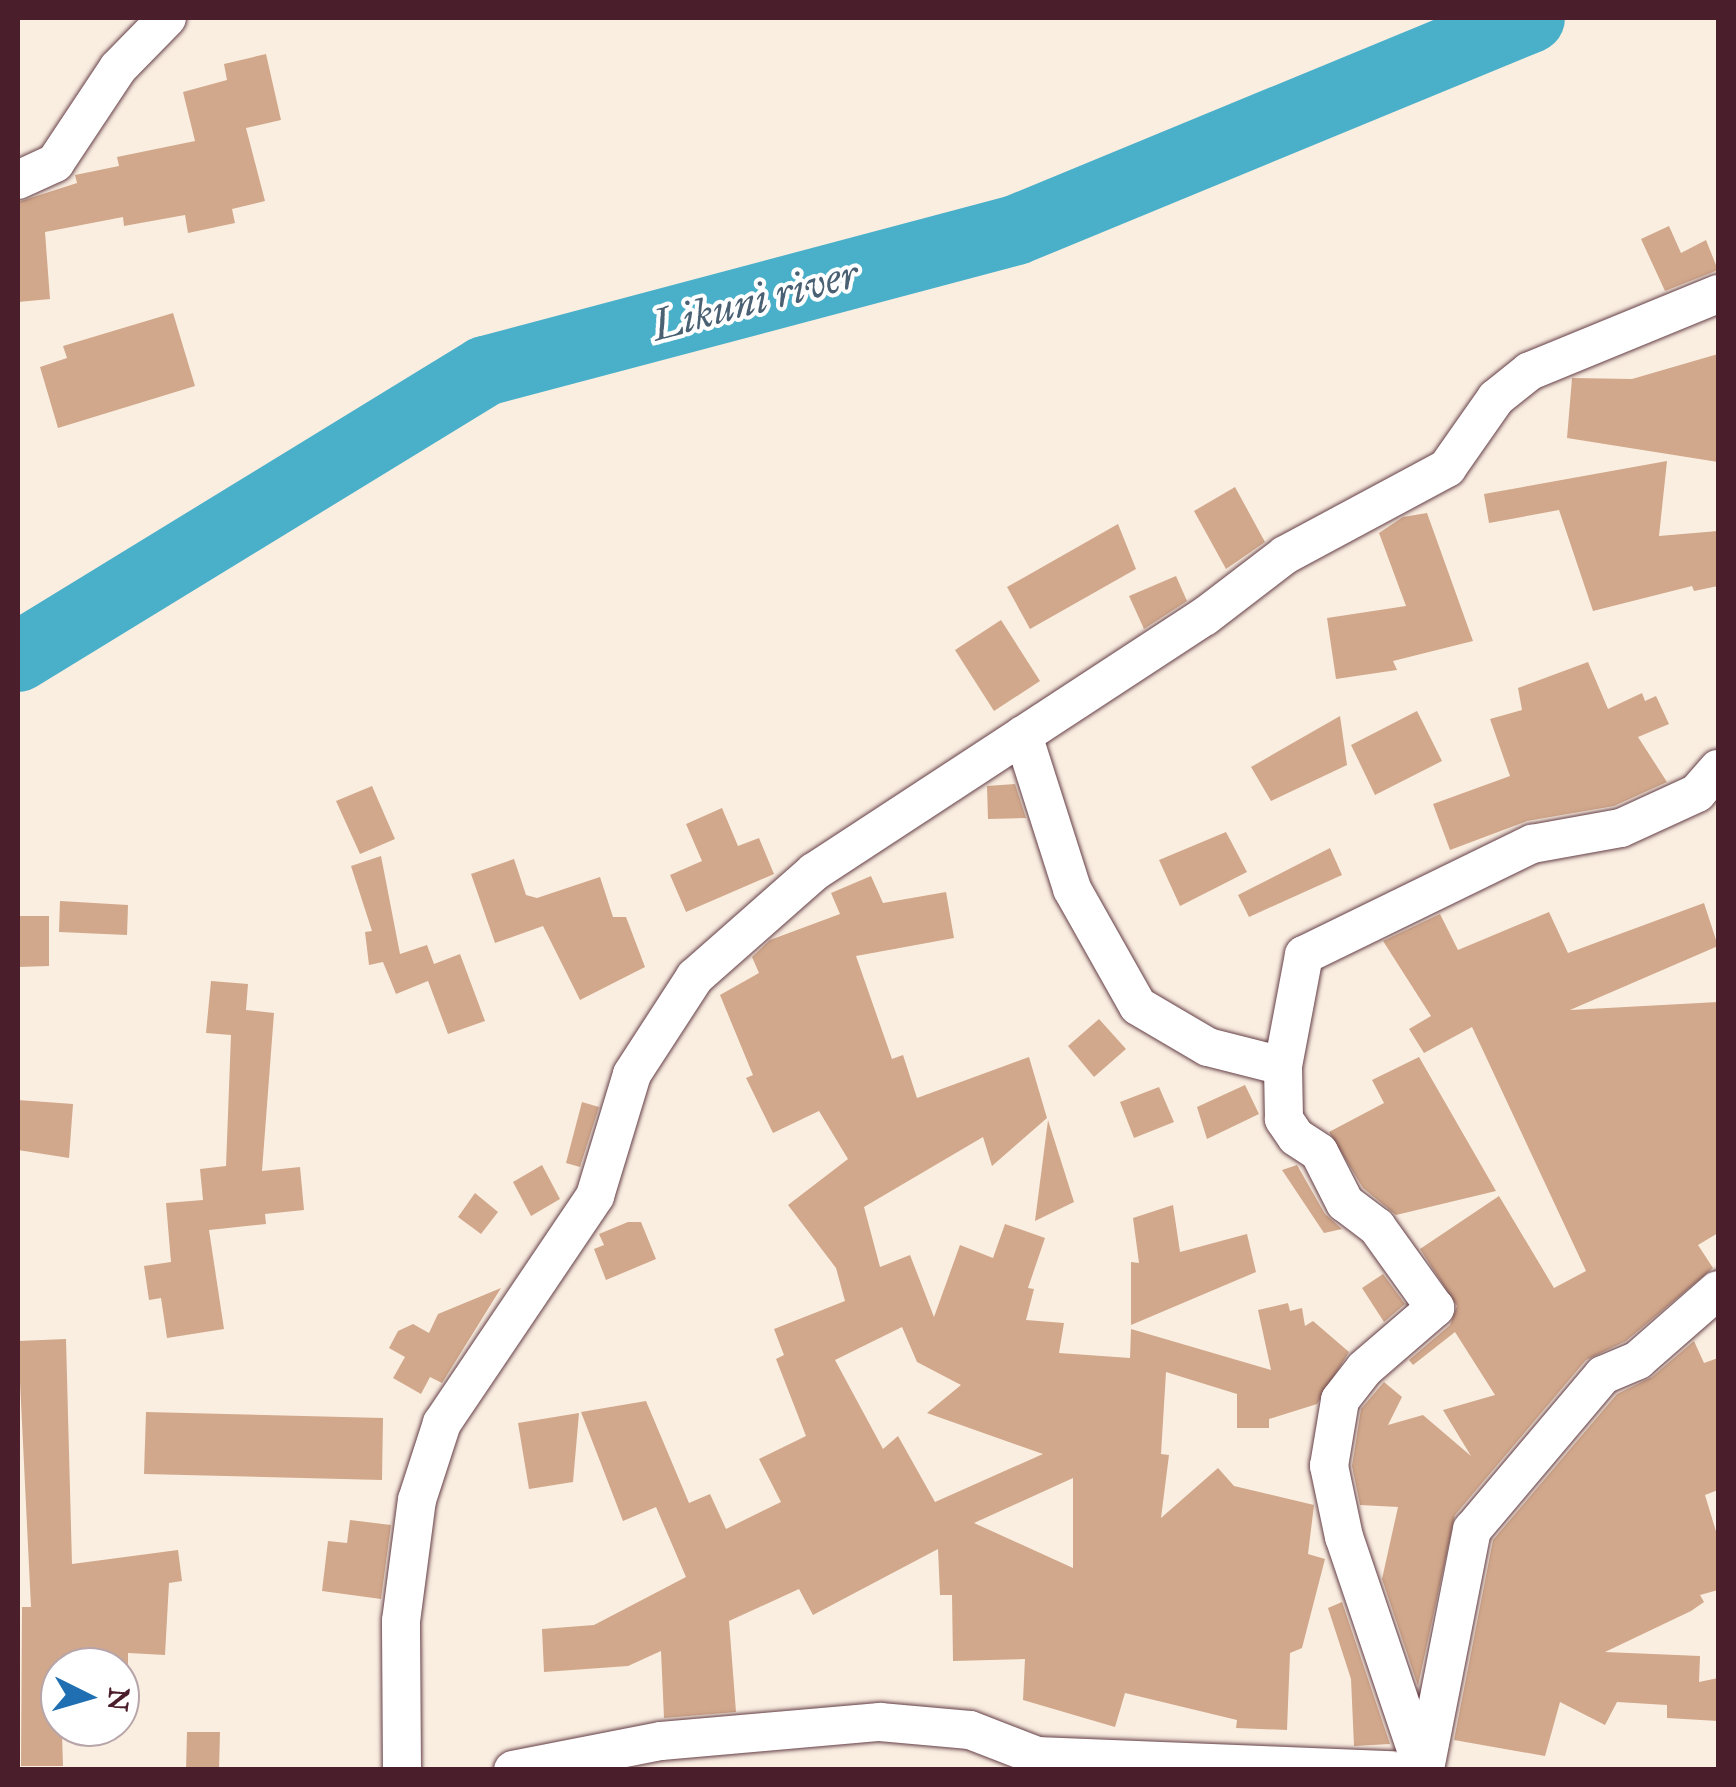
<!DOCTYPE html>
<style>
body{margin:0}
#map{position:relative;width:1736px;height:1787px;overflow:hidden;background:#faeee1;font-family:"IM FELL Great Primer",serif}
div>[style]{position:absolute}
[style*='--x']{left:calc(var(--x)*1px);top:calc(var(--y)*1px);width:calc(var(--w)*1px);rotate:calc(var(--a)*1deg)}
.river>*{height:70px;margin:-35px;padding:0 35px;transform-origin:35px;border-radius:35px;background:#4ab0ca}
.building>*{inset:0;background:#d1a88b}
.roads{filter:drop-shadow(0 0 2px #643e46) drop-shadow(0 0 2px #643e46)}
.street>*{height:38px;margin:-19px;padding:0 19px;transform-origin:19px;border-radius:19px;background:#fff}
span{translate:-50% -50%;white-space:nowrap;text-align:center;line-height:1.15;-webkit-text-stroke:8px #fff;paint-order:stroke}
.water-label{font-size:42px;color:#4a6073;font-style:italic}
.frame{position:absolute;inset:0;border:20px solid #4a1f2b;pointer-events:none}
.north{position:absolute;left:40px;top:1647px;width:100px;height:100px;box-sizing:border-box;background:#fff;border:2px solid #b7a5aa;border-radius:50%;rotate:95deg;font-size:28px;font-weight:700;line-height:40px;text-align:center;color:#4a1f2b}
.north::after{content:'';display:block;margin:auto;width:35px;height:45px;background:#1f6fb2;clip-path:polygon(50% 0,100% 100%,50% 72%,0 100%)}
</style>
<div id="map">
<div class="river">
<i style="--x:18;--y:657;--w:548;--a:-31.48"></i>
<i style="--x:485;--y:371;--w:549;--a:-14.87"></i>
<i style="--x:1016;--y:230;--w:556;--a:-22.41"></i>
</div>
<div class="building">
<i style="clip-path:polygon(266px 54px,281px 120px,246px 128px,265px 201px,232px 209px,235px 223px,188px 233px,185px 215px,124px 226px,123px 217px,45px 232px,50px 299px,18px 302px,18px 202px,77px 183px,75px 175px,119px 166px,117px 157px,195px 141px,183px 92px,227px 80px,224px 64px)"></i>
<i style="clip-path:polygon(1669px 226px,1681px 253px,1706px 240px,1718px 270px,1665px 291px,1641px 239px)"></i>
<i style="clip-path:polygon(173px 313px,195px 386px,58px 428px,40px 367px,67px 358px,63px 346px)"></i>
<i style="clip-path:polygon(1718px 354px,1718px 462px,1567px 438px,1572px 378px,1632px 379px)"></i>
<i style="clip-path:polygon(1667px 461px,1659px 536px,1718px 531px,1718px 586px,1694px 591px,1692px 586px,1593px 611px,1559px 510px,1489px 523px,1484px 494px)"></i>
<i style="clip-path:polygon(1235px 487px,1265px 542px,1226px 569px,1194px 511px)"></i>
<i style="clip-path:polygon(1427px 513px,1473px 641px,1393px 661px,1397px 670px,1336px 679px,1327px 618px,1406px 606px,1379px 533px,1403px 517px)"></i>
<i style="clip-path:polygon(1118px 524px,1136px 569px,1030px 629px,1007px 587px)"></i>
<i style="clip-path:polygon(1176px 576px,1187px 601px,1144px 629px,1129px 596px)"></i>
<i style="clip-path:polygon(1001px 620px,1040px 681px,994px 711px,955px 650px)"></i>
<i style="clip-path:polygon(1588px 662px,1608px 709px,1642px 693px,1645px 701px,1656px 696px,1669px 724px,1638px 737px,1667px 782px,1614px 806px,1527px 821px,1450px 850px,1433px 804px,1510px 776px,1490px 719px,1522px 710px,1518px 688px)"></i>
<i style="clip-path:polygon(1417px 711px,1442px 761px,1375px 795px,1351px 745px)"></i>
<i style="clip-path:polygon(1340px 716px,1347px 765px,1271px 801px,1251px 767px)"></i>
<i style="clip-path:polygon(1015px 784px,1026px 818px,988px 819px,987px 786px)"></i>
<i style="clip-path:polygon(372px 786px,395px 839px,360px 854px,336px 801px)"></i>
<i style="clip-path:polygon(722px 808px,738px 846px,759px 838px,774px 874px,686px 912px,670px 875px,702px 861px,686px 824px)"></i>
<i style="clip-path:polygon(1226px 832px,1247px 872px,1180px 906px,1159px 860px)"></i>
<i style="clip-path:polygon(1330px 848px,1342px 875px,1249px 917px,1238px 895px)"></i>
<i style="clip-path:polygon(381px 856px,400px 954px,427px 945px,434px 964px,460px 954px,485px 1021px,448px 1034px,428px 981px,396px 994px,383px 962px,369px 965px,365px 932px,372px 931px,351px 866px)"></i>
<i style="clip-path:polygon(514px 859px,526px 895px,537px 898px,600px 877px,613px 917px,626px 917px,645px 967px,580px 1000px,543px 926px,495px 943px,471px 874px)"></i>
<i style="clip-path:polygon(evenodd,871px 876px,883px 903px,946px 892px,954px 938px,856px 956px,892px 1059px,903px 1055px,917px 1098px,1029px 1057px,1047px 1118px,992px 1166px,983px 1137px,864px 1207px,880px 1267px,910px 1255px,934px 1317px,960px 1245px,993px 1258px,1005px 1224px,1045px 1238px,1028px 1288px,1034px 1289px,1026px 1320px,1064px 1323px,1059px 1353px,1130px 1358px,1131px 1329px,1271px 1370px,1258px 1310px,1288px 1303px,1290px 1311px,1302px 1308px,1305px 1326px,1313px 1321px,1349px 1352px,1317px 1404px,1269px 1419px,1269px 1428px,1237px 1428px,1237px 1394px,1166px 1372px,1161px 1454px,1169px 1455px,1161px 1518px,1218px 1468px,1234px 1486px,1314px 1505px,1308px 1554px,1325px 1559px,1302px 1648px,1290px 1653px,1287px 1730px,1236px 1728px,1237px 1720px,1125px 1693px,1115px 1727px,1023px 1700px,1025px 1659px,953px 1661px,952px 1595px,940px 1595px,938px 1549px,813px 1615px,799px 1589px,729px 1621px,736px 1712px,664px 1718px,661px 1651px,628px 1666px,544px 1672px,542px 1629px,594px 1625px,686px 1577px,656px 1507px,623px 1521px,581px 1412px,646px 1401px,689px 1503px,710px 1494px,726px 1529px,781px 1502px,759px 1459px,806px 1436px,776px 1359px,784px 1355px,774px 1329px,845px 1301px,836px 1268px,788px 1205px,848px 1159px,819px 1111px,773px 1133px,746px 1078px,753px 1075px,720px 995px,759px 973px,752px 957px,770px 940px,840px 914px,831px 893px,871px 876px,902px 1327px,917px 1362px,961px 1385px,927px 1413px,1043px 1454px,935px 1502px,898px 1436px,883px 1449px,835px 1360px,902px 1327px,871px 876px,1073px 1478px,1073px 1568px,974px 1523px,1073px 1478px)"></i>
<i style="clip-path:polygon(60px 901px,128px 905px,127px 935px,59px 932px)"></i>
<i style="clip-path:polygon(1704px 903px,1718px 946px,1570px 1010px,1718px 1002px,1718px 1233px,1698px 1245px,1713px 1268px,1626px 1341px,1586px 1360px,1455px 1515px,1418px 1686px,1382px 1579px,1398px 1507px,1360px 1505px,1352px 1466px,1361px 1409px,1384px 1382px,1402px 1397px,1388px 1425px,1423px 1415px,1471px 1456px,1443px 1410px,1495px 1395px,1455px 1332px,1413px 1365px,1409px 1360px,1450px 1325px,1457px 1306px,1420px 1249px,1499px 1196px,1554px 1288px,1586px 1271px,1472px 1027px,1424px 1053px,1409px 1029px,1431px 1016px,1383px 941px,1440px 914px,1458px 950px,1549px 912px,1568px 953px)"></i>
<i style="clip-path:polygon(18px 916px,49px 916px,49px 966px,18px 967px)"></i>
<i style="clip-path:polygon(211px 981px,248px 984px,246px 1010px,274px 1013px,262px 1171px,300px 1167px,304px 1210px,265px 1214px,266px 1224px,209px 1230px,224px 1329px,167px 1338px,161px 1298px,149px 1300px,144px 1266px,171px 1262px,166px 1203px,203px 1200px,200px 1169px,226px 1166px,231px 1035px,206px 1033px)"></i>
<i style="clip-path:polygon(1099px 1019px,1126px 1049px,1094px 1077px,1068px 1046px)"></i>
<i style="clip-path:polygon(1419px 1057px,1496px 1191px,1396px 1215px,1363px 1188px,1329px 1132px,1384px 1103px,1372px 1080px)"></i>
<i style="clip-path:polygon(1245px 1085px,1259px 1114px,1207px 1139px,1197px 1107px)"></i>
<i style="clip-path:polygon(1159px 1087px,1174px 1122px,1134px 1138px,1120px 1102px)"></i>
<i style="clip-path:polygon(18px 1100px,73px 1104px,69px 1158px,18px 1150px)"></i>
<i style="clip-path:polygon(582px 1102px,599px 1107px,580px 1167px,566px 1163px)"></i>
<i style="clip-path:polygon(1048px 1120px,1074px 1202px,1035px 1221px)"></i>
<i style="clip-path:polygon(542px 1165px,560px 1199px,531px 1216px,513px 1182px)"></i>
<i style="clip-path:polygon(1297px 1165px,1325px 1214px,1342px 1229px,1324px 1233px,1282px 1170px)"></i>
<i style="clip-path:polygon(475px 1193px,498px 1212px,481px 1234px,458px 1217px)"></i>
<i style="clip-path:polygon(1173px 1205px,1180px 1252px,1247px 1234px,1256px 1272px,1131px 1325px,1131px 1262px,1139px 1263px,1133px 1218px)"></i>
<i style="clip-path:polygon(628px 1222px,641px 1222px,656px 1259px,606px 1280px,594px 1249px,604px 1245px,599px 1234px)"></i>
<i style="clip-path:polygon(1383px 1274px,1405px 1304px,1384px 1322px,1362px 1288px)"></i>
<i style="clip-path:polygon(501px 1288px,442px 1383px,430px 1377px,421px 1394px,393px 1378px,405px 1357px,389px 1348px,398px 1331px,413px 1324px,429px 1333px,438px 1314px)"></i>
<i style="clip-path:polygon(66px 1339px,72px 1564px,178px 1550px,182px 1581px,169px 1583px,165px 1655px,128px 1653px,128px 1667px,60px 1667px,63px 1766px,21px 1766px,22px 1607px,31px 1607px,18px 1341px)"></i>
<i style="clip-path:polygon(1694px 1341px,1704px 1363px,1718px 1358px,1718px 1490px,1705px 1495px,1718px 1538px,1718px 1590px,1700px 1595px,1704px 1602px,1691px 1611px,1605px 1652px,1700px 1656px,1699px 1682px,1718px 1678px,1718px 1721px,1667px 1718px,1667px 1705px,1617px 1702px,1605px 1725px,1560px 1702px,1545px 1756px,1454px 1740px,1493px 1540px,1617px 1394px,1652px 1377px)"></i>
<i style="clip-path:polygon(146px 1412px,383px 1418px,382px 1480px,144px 1474px)"></i>
<i style="clip-path:polygon(579px 1413px,573px 1482px,529px 1489px,518px 1423px)"></i>
<i style="clip-path:polygon(350px 1520px,391px 1525px,381px 1599px,322px 1591px,328px 1541px,347px 1543px)"></i>
<i style="clip-path:polygon(1342px 1602px,1390px 1744px,1354px 1746px,1351px 1679px,1328px 1608px)"></i>
<i style="clip-path:polygon(187px 1732px,220px 1732px,219px 1770px,186px 1770px)"></i>
</div>
<div class="roads">
<div class="street">
<i style="--x:18;--y:180;--w:41;--a:-24.7"></i>
<i style="--x:55;--y:163;--w:114;--a:-56.4"></i>
<i style="--x:118;--y:68;--w:70;--a:-45.6"></i>
<i style="--x:1023;--y:735;--w:162;--a:72.3"></i>
<i style="--x:1072;--y:889;--w:134;--a:60.6"></i>
<i style="--x:1138;--y:1006;--w:81;--a:30.4"></i>
<i style="--x:1208;--y:1047;--w:77;--a:14.2"></i>
<i style="--x:1425;--y:1769;--w:244;--a:-78.9"></i>
<i style="--x:1472;--y:1530;--w:203;--a:-49.8"></i>
<i style="--x:1603;--y:1375;--w:38;--a:-23"></i>
<i style="--x:1638;--y:1360;--w:106;--a:-41.2"></i>
<i style="--x:402;--y:1770;--w:149;--a:-90.4"></i>
<i style="--x:401;--y:1621;--w:122;--a:-82.5"></i>
<i style="--x:417;--y:1500;--w:81;--a:-72"></i>
<i style="--x:442;--y:1423;--w:274;--a:-56"></i>
<i style="--x:595;--y:1196;--w:127;--a:-73.1"></i>
<i style="--x:632;--y:1074;--w:116;--a:-57"></i>
<i style="--x:695;--y:977;--w:159;--a:-41.4"></i>
<i style="--x:814;--y:872;--w:466;--a:-33.2"></i>
<i style="--x:1204;--y:617;--w:102;--a:-37.4"></i>
<i style="--x:1285;--y:555;--w:184;--a:-28.2"></i>
<i style="--x:1447;--y:468;--w:85;--a:-55"></i>
<i style="--x:1496;--y:398;--w:43;--a:-38.5"></i>
<i style="--x:1530;--y:371;--w:203;--a:-22.3"></i>
<i style="--x:513;--y:1770;--w:151;--a:-11.1"></i>
<i style="--x:661;--y:1741;--w:220;--a:-5"></i>
<i style="--x:880;--y:1722;--w:90;--a:5.1"></i>
<i style="--x:970;--y:1730;--w:72;--a:21.2"></i>
<i style="--x:1037;--y:1756;--w:355;--a:2.3"></i>
<i style="--x:1423;--y:1770;--w:246;--a:-108.7"></i>
<i style="--x:1344;--y:1537;--w:73;--a:-101.9"></i>
<i style="--x:1329;--y:1466;--w:67;--a:-80.5"></i>
<i style="--x:1340;--y:1400;--w:39;--a:-52"></i>
<i style="--x:1364;--y:1369;--w:94;--a:-40.7"></i>
<i style="--x:1435;--y:1308;--w:100;--a:-125.6"></i>
<i style="--x:1377;--y:1227;--w:40;--a:-143"></i>
<i style="--x:1345;--y:1203;--w:57;--a:-117"></i>
<i style="--x:1319;--y:1152;--w:27;--a:-147"></i>
<i style="--x:1296;--y:1137;--w:22;--a:-124"></i>
<i style="--x:1284;--y:1119;--w:53;--a:-91.1"></i>
<i style="--x:1283;--y:1066;--w:113;--a:-79.3"></i>
<i style="--x:1304;--y:955;--w:254;--a:-26"></i>
<i style="--x:1532;--y:844;--w:90;--a:-10.2"></i>
<i style="--x:1621;--y:828;--w:84;--a:-24.7"></i>
<i style="--x:1697;--y:793;--w:32;--a:-49"></i>
</div>
</div>
<div class="water-label">
<span style="left:755px;top:300px;rotate:-15deg">Likuni river</span>
</div>
<div class="frame"></div>
<div class="north">N</div>
</div>
